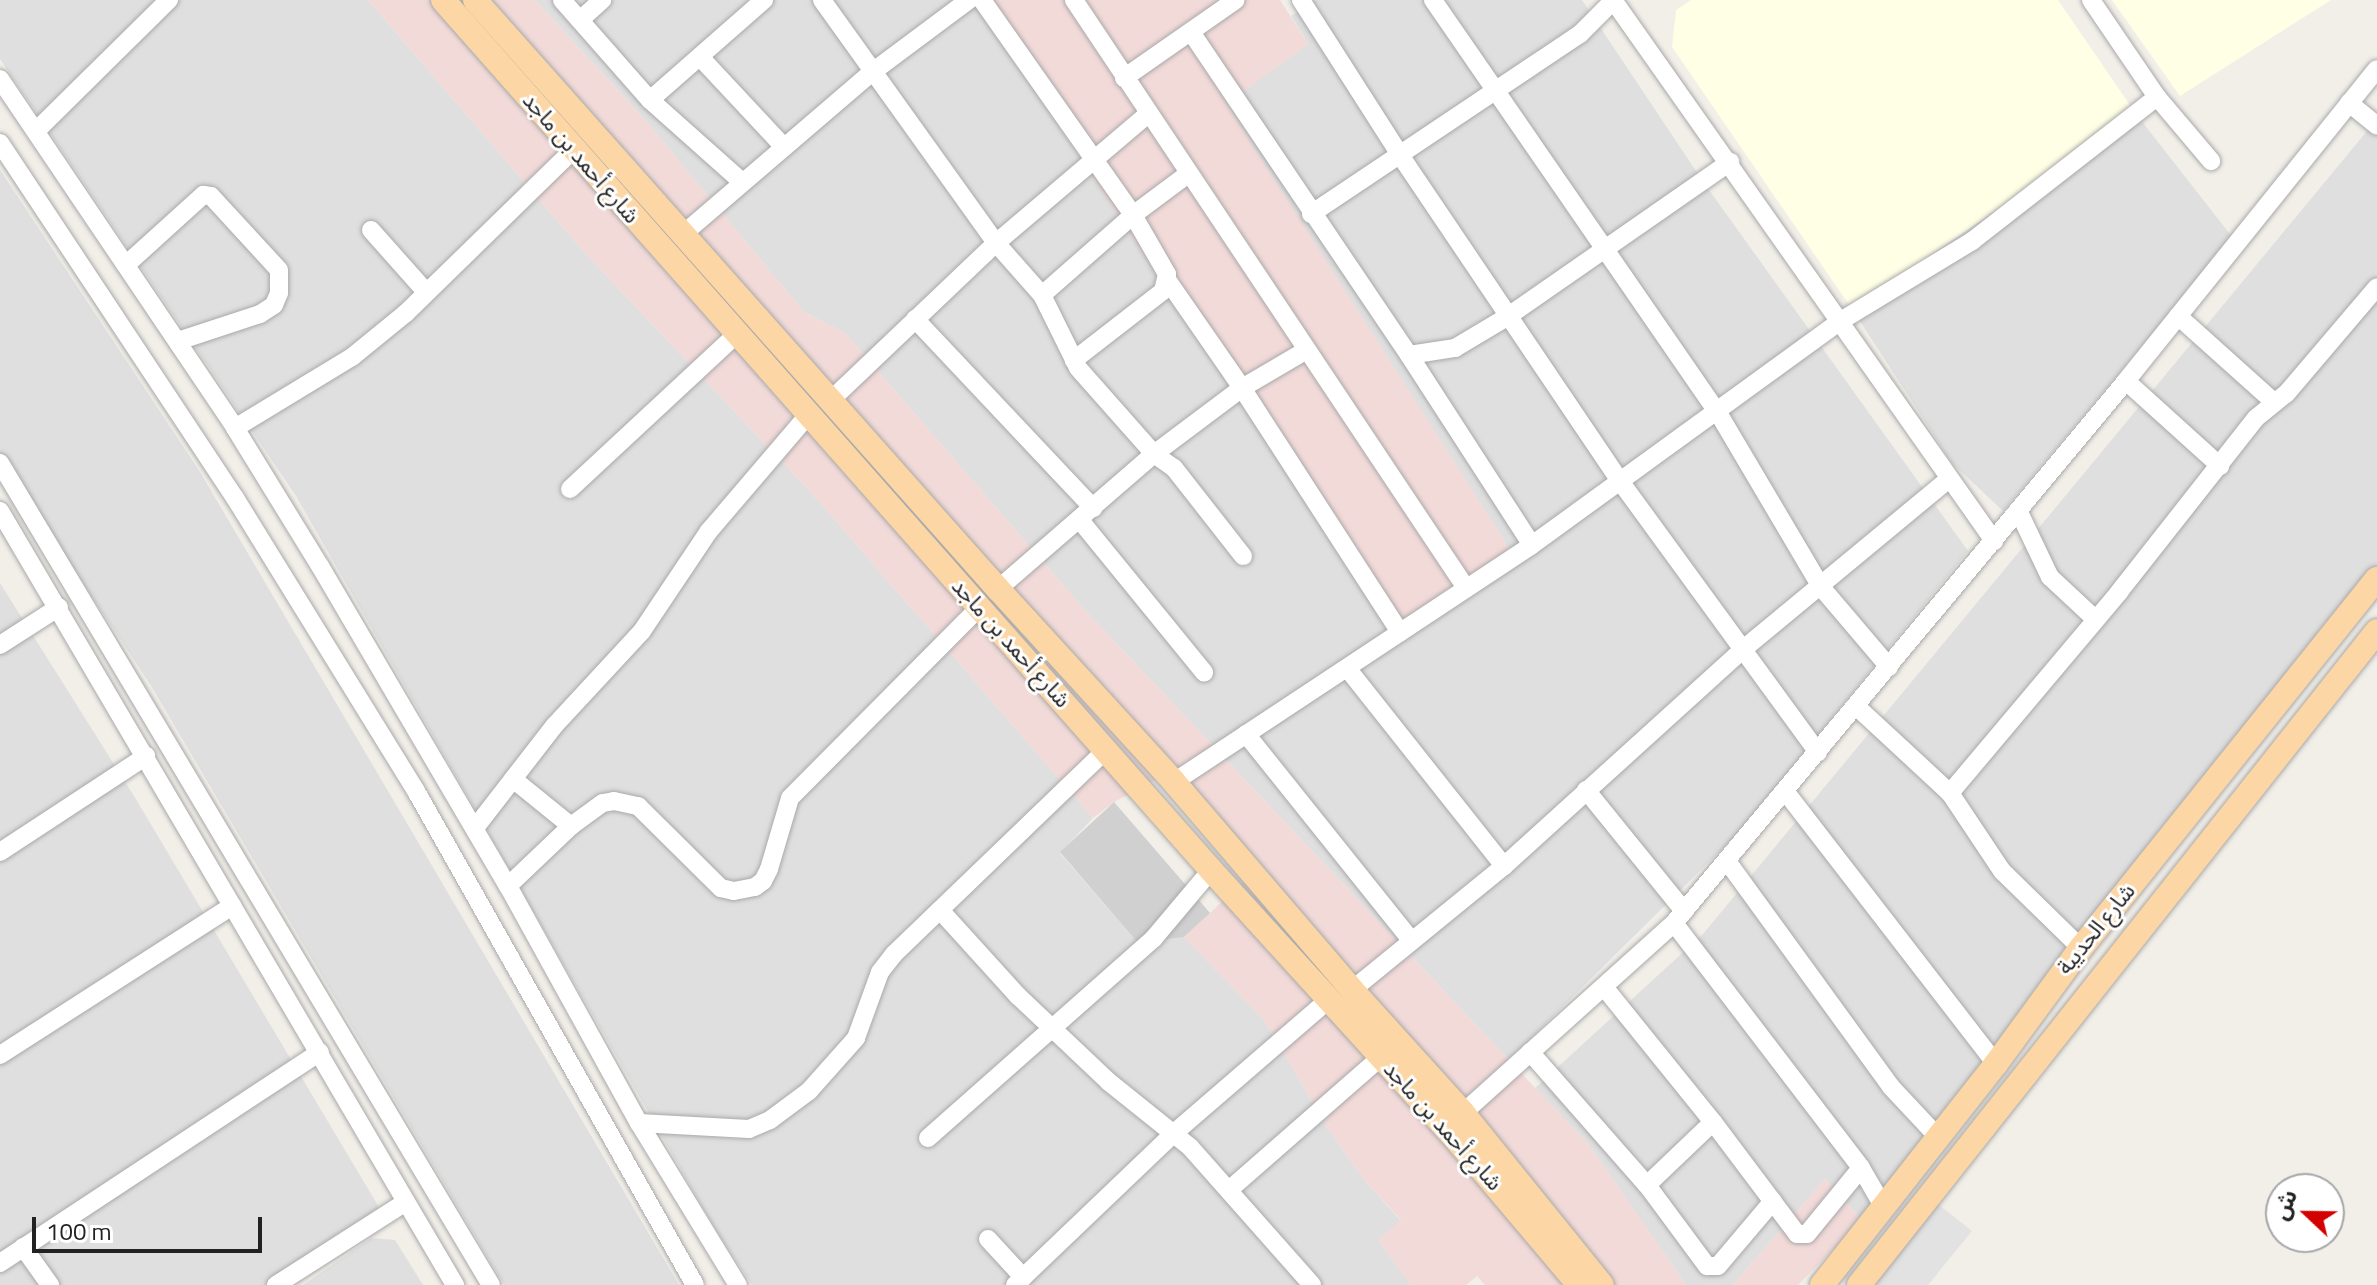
<!DOCTYPE html>
<meta charset="utf-8">
<style>
body{margin:0}
#map{position:relative;width:2377px;height:1285px;overflow:hidden;background:#f2efe9;font-family:"Titillium Web","Noto Sans Arabic",sans-serif}
div>[style]{position:absolute}
[style*='--x']{left:calc(var(--x)*1px);top:calc(var(--y)*1px);width:calc(var(--w)*1px);rotate:calc(var(--a)*1deg)}
.residential>*{inset:0;background:#e0dfdf}
.commercial>*{inset:0;background:#f2dad9}
.education>*{inset:0;background:#ffffe5}
.religious>*{inset:0;background:#d0d0d0}
.parking>*{inset:0;background:#e2e2e2}
.roads{filter:drop-shadow(0 0 2px #a9a9a9) drop-shadow(0 0 2px #a9a9a9)}
.minor>*{height:18px;margin:-9px;padding:0 9px;transform-origin:9px;border-radius:9px;background:#fff}
.major>*{height:24px;margin:-12px;padding:0 12px;transform-origin:12px;border-radius:12px;background:#fcd6a4}
span{translate:-50% -50%;white-space:nowrap;text-align:center;line-height:1.15;-webkit-text-stroke:6px #fff;paint-order:stroke}
.street-label{font-size:22px;color:#222}
.north{position:absolute;left:2265px;top:1173px;width:80px;height:80px;box-sizing:border-box;background:#fff;border:2px solid #a7a7a7;border-radius:50%;rotate:292deg;font-size:22px;font-weight:700;line-height:32px;text-align:center;color:#222}
.north::after{content:'';display:block;margin:auto;width:28px;height:36px;background:#d40000;clip-path:polygon(50% 0,100% 100%,50% 72%,0 100%)}
.scale{position:absolute;left:32px;top:1217px;width:230px;height:36px;box-sizing:border-box;border:4px solid #222;border-top:0;padding-left:10px;font-size:24px;line-height:28px;white-space:nowrap;color:#222;-webkit-text-stroke:6px #fff;paint-order:stroke}
</style>
<div id="map">
<div class="residential">
<i style="clip-path:polygon(0 0,368px 0,585px 253px,816px 498px,1093px 818px,1060px 853px,1138px 943px,1184px 937px,1265px 1021px,1327px 1127px,1365px 1181px,1401px 1221px,1378px 1240px,1411px 1285px,752px 1285px,714px 1227px,296px 496px,0 59px)"></i>
<i style="clip-path:polygon(535px 0,976px 0,1393px 633px,1514px 556px,1225px 104px,1308px 44px,1291px 16px,1315px 0,1582px 0,1704px 183px,1968px 551px,1736px 835px,1509px 1060px,1083px 608px,845px 333px,804px 312px,645px 120px)"></i>
<i style="clip-path:polygon(2136px 114px,2233px 238px,2003px 511px,1952px 463px,1852px 309px)"></i>
<i style="clip-path:polygon(2377px 119px,2377px 579px,1862px 1220px,1825px 1179px,1733px 1285px,1686px 1285px,1589px 1145px,1535px 1088px,1703px 934px)"></i>
<i style="clip-path:polygon(0 170px,200px 472px,679px 1285px,504px 1285px,150px 684px,0 458px)"></i>
<i style="clip-path:polygon(0 583px,134px 796px,380px 1209px,267px 1285px,0 1285px)"></i>
<i style="clip-path:polygon(371px 1238px,395px 1240px,423px 1285px,303px 1285px)"></i>
</div>
<div class="commercial">
<i style="clip-path:polygon(368px 0,535px 0,645px 120px,804px 312px,845px 333px,1083px 608px,1589px 1145px,1686px 1285px,1485px 1285px,1477px 1276px,1466px 1285px,1411px 1285px,1378px 1240px,1401px 1220px,1365px 1181px,1327px 1127px,1265px 1021px,1184px 937px,1252px 874px,1159px 778px,1114px 802px,1093px 818px,816px 498px,585px 253px)"></i>
<i style="clip-path:polygon(976px 0,1280px 0,1308px 44px,1226px 104px,1514px 556px,1392px 633px)"></i>
<i style="clip-path:polygon(1825px 1179px,1862px 1220px,1798px 1285px,1733px 1285px)"></i>
</div>
<div class="education">
<i style="clip-path:polygon(1691px 0,2058px 0,2136px 114px,1852px 309px,1672px 47px,1676px 10px)"></i>
<i style="clip-path:polygon(2112px 0,2331px 0,2180px 96px)"></i>
</div>
<div class="religious">
<i style="clip-path:polygon(1114px 802px,1210px 913px,1184px 937px,1138px 943px,1060px 852px)"></i>
</div>
<div class="parking">
<i style="clip-path:polygon(1934px 1201px,1972px 1231px,1928px 1285px,1866px 1285px)"></i>
</div>
<div class="roads">
<div class="minor">
<i style="--x:562;--y:0;--w:133;--a:48.7"></i>
<i style="--x:650;--y:100;--w:123;--a:41.7"></i>
<i style="--x:822;--y:0;--w:299;--a:54.4"></i>
<i style="--x:996;--y:243;--w:69;--a:48.5"></i>
<i style="--x:1042;--y:295;--w:81;--a:63.7"></i>
<i style="--x:1078;--y:368;--w:115;--a:48.5"></i>
<i style="--x:1154;--y:454;--w:24;--a:35"></i>
<i style="--x:1174;--y:468;--w:112;--a:51.9"></i>
<i style="--x:982;--y:0;--w:263;--a:54.9"></i>
<i style="--x:1133;--y:215;--w:68;--a:60"></i>
<i style="--x:1167;--y:274;--w:17;--a:103"></i>
<i style="--x:1163;--y:291;--w:113;--a:142.2"></i>
<i style="--x:1074;--y:0;--w:707;--a:56.31"></i>
<i style="--x:1301;--y:0;--w:184;--a:57.4"></i>
<i style="--x:1400;--y:155;--w:393;--a:56"></i>
<i style="--x:1620;--y:481;--w:336;--a:53.9"></i>
<i style="--x:1433;--y:0;--w:500;--a:55.4"></i>
<i style="--x:1717;--y:411;--w:204;--a:59.4"></i>
<i style="--x:1821;--y:587;--w:105;--a:49.6"></i>
<i style="--x:1613;--y:0;--w:662;--a:54.84"></i>
<i style="--x:2091;--y:0;--w:117;--a:55.8"></i>
<i style="--x:2157;--y:97;--w:84;--a:49.8"></i>
<i style="--x:580;--y:20;--w:30;--a:-42"></i>
<i style="--x:1191;--y:32;--w:390;--a:56"></i>
<i style="--x:1409;--y:355;--w:226;--a:57.1"></i>
<i style="--x:700;--y:57;--w:123;--a:47"></i>
<i style="--x:1124;--y:78;--w:136;--a:-34.9"></i>
<i style="--x:0;--y:79;--w:421;--a:56"></i>
<i style="--x:235;--y:428;--w:162;--a:58.4"></i>
<i style="--x:320;--y:566;--w:371;--a:59.6"></i>
<i style="--x:508;--y:886;--w:271;--a:61.1"></i>
<i style="--x:639;--y:1123;--w:190;--a:58.6"></i>
<i style="--x:650;--y:100;--w:152;--a:-41.3"></i>
<i style="--x:2349;--y:103;--w:36;--a:39"></i>
<i style="--x:36;--y:131;--w:187;--a:-44.6"></i>
<i style="--x:0;--y:143;--w:426;--a:56.5"></i>
<i style="--x:235;--y:498;--w:344;--a:58.3"></i>
<i style="--x:416;--y:791;--w:567;--a:60.54"></i>
<i style="--x:1311;--y:214;--w:324;--a:-33.8"></i>
<i style="--x:1580;--y:34;--w:48;--a:-45"></i>
<i style="--x:371;--y:230;--w:83;--a:48.4"></i>
<i style="--x:682;--y:235;--w:249;--a:-40.6"></i>
<i style="--x:871;--y:73;--w:122;--a:-36.7"></i>
<i style="--x:127;--y:264;--w:103;--a:-42.2"></i>
<i style="--x:203;--y:195;--w:8;--a:7"></i>
<i style="--x:211;--y:196;--w:100;--a:47.4"></i>
<i style="--x:279;--y:270;--w:23;--a:90"></i>
<i style="--x:279;--y:293;--w:13;--a:113"></i>
<i style="--x:274;--y:305;--w:17;--a:147"></i>
<i style="--x:260;--y:314;--w:86;--a:161.8"></i>
<i style="--x:1168;--y:281;--w:130;--a:55.3"></i>
<i style="--x:1242;--y:388;--w:291;--a:57.1"></i>
<i style="--x:1042;--y:295;--w:121;--a:-41.3"></i>
<i style="--x:1133;--y:215;--w:69;--a:-36.7"></i>
<i style="--x:2178;--y:316;--w:129;--a:41.9"></i>
<i style="--x:915;--y:319;--w:260;--a:46.7"></i>
<i style="--x:1409;--y:355;--w:47;--a:-8.7"></i>
<i style="--x:1455;--y:348;--w:61;--a:-30.8"></i>
<i style="--x:1507;--y:317;--w:272;--a:-34.8"></i>
<i style="--x:2126;--y:381;--w:127;--a:42.1"></i>
<i style="--x:832;--y:399;--w:226;--a:-43.6"></i>
<i style="--x:996;--y:243;--w:199;--a:-40.3"></i>
<i style="--x:235;--y:428;--w:137;--a:-31.3"></i>
<i style="--x:352;--y:357;--w:70;--a:-39.2"></i>
<i style="--x:406;--y:313;--w:235;--a:-44.3"></i>
<i style="--x:0;--y:463;--w:957;--a:59.15"></i>
<i style="--x:570;--y:489;--w:228;--a:-42.9"></i>
<i style="--x:2018;--y:510;--w:74;--a:64.5"></i>
<i style="--x:2050;--y:577;--w:62;--a:43"></i>
<i style="--x:0;--y:511;--w:898;--a:59.55"></i>
<i style="--x:1079;--y:519;--w:198;--a:50.8"></i>
<i style="--x:998;--y:589;--w:206;--a:-40.9"></i>
<i style="--x:1154;--y:454;--w:110;--a:-36.9"></i>
<i style="--x:1242;--y:388;--w:73;--a:-30.4"></i>
<i style="--x:0;--y:645;--w:70;--a:-32.8"></i>
<i style="--x:1347;--y:668;--w:253;--a:51.6"></i>
<i style="--x:1857;--y:707;--w:127;--a:42.8"></i>
<i style="--x:1950;--y:793;--w:94;--a:56.3"></i>
<i style="--x:2002;--y:871;--w:110;--a:44.3"></i>
<i style="--x:1246;--y:734;--w:265;--a:51.3"></i>
<i style="--x:513;--y:779;--w:75;--a:39"></i>
<i style="--x:1174;--y:782;--w:429;--a:-33.5"></i>
<i style="--x:1532;--y:545;--w:379;--a:-36"></i>
<i style="--x:1839;--y:322;--w:156;--a:-31.3"></i>
<i style="--x:1972;--y:241;--w:234;--a:-37.9"></i>
<i style="--x:1586;--y:790;--w:156;--a:51"></i>
<i style="--x:1785;--y:791;--w:345;--a:52.3"></i>
<i style="--x:1950;--y:793;--w:263;--a:-49.9"></i>
<i style="--x:2119;--y:592;--w:221;--a:-51.8"></i>
<i style="--x:2256;--y:418;--w:38;--a:-39"></i>
<i style="--x:2286;--y:394;--w:140;--a:-49.6"></i>
<i style="--x:475;--y:828;--w:130;--a:-52.2"></i>
<i style="--x:555;--y:725;--w:128;--a:-47.2"></i>
<i style="--x:642;--y:631;--w:120;--a:-56.2"></i>
<i style="--x:709;--y:531;--w:153;--a:-49.5"></i>
<i style="--x:0;--y:852;--w:175;--a:-33.3"></i>
<i style="--x:1727;--y:861;--w:279;--a:54"></i>
<i style="--x:1891;--y:1087;--w:69;--a:46.8"></i>
<i style="--x:508;--y:886;--w:87;--a:-43.6"></i>
<i style="--x:571;--y:826;--w:39;--a:-36"></i>
<i style="--x:603;--y:803;--w:11;--a:-10"></i>
<i style="--x:614;--y:801;--w:25;--a:12"></i>
<i style="--x:638;--y:806;--w:117;--a:44.7"></i>
<i style="--x:721;--y:888;--w:13;--a:13"></i>
<i style="--x:734;--y:891;--w:21;--a:-11"></i>
<i style="--x:755;--y:887;--w:10;--a:-37"></i>
<i style="--x:763;--y:881;--w:13;--a:-63"></i>
<i style="--x:769;--y:869;--w:74;--a:-73.5"></i>
<i style="--x:790;--y:798;--w:269;--a:-45.2"></i>
<i style="--x:940;--y:910;--w:116;--a:47.8"></i>
<i style="--x:1018;--y:996;--w:125;--a:43.4"></i>
<i style="--x:1109;--y:1082;--w:104;--a:38.7"></i>
<i style="--x:1190;--y:1147;--w:184;--a:48.5"></i>
<i style="--x:1674;--y:923;--w:308;--a:52.6"></i>
<i style="--x:1861;--y:1168;--w:44;--a:59.9"></i>
<i style="--x:1604;--y:987;--w:174;--a:51.1"></i>
<i style="--x:1713;--y:1122;--w:140;--a:53.1"></i>
<i style="--x:1797;--y:1234;--w:10;--a:0"></i>
<i style="--x:1807;--y:1234;--w:85;--a:-50.7"></i>
<i style="--x:1352;--y:990;--w:196;--a:-39.2"></i>
<i style="--x:1504;--y:866;--w:320;--a:-42.2"></i>
<i style="--x:1741;--y:651;--w:270;--a:-39.6"></i>
<i style="--x:1530;--y:1052;--w:177;--a:48.7"></i>
<i style="--x:1647;--y:1185;--w:101;--a:53.5"></i>
<i style="--x:1707;--y:1266;--w:11;--a:0"></i>
<i style="--x:1718;--y:1266;--w:85;--a:-49.8"></i>
<i style="--x:0;--y:1055;--w:276;--a:-32.7"></i>
<i style="--x:1463;--y:1113;--w:284;--a:-42"></i>
<i style="--x:1674;--y:923;--w:706;--a:-50.17"></i>
<i style="--x:2126;--y:381;--w:400;--a:-51.2"></i>
<i style="--x:639;--y:1123;--w:110;--a:3.1"></i>
<i style="--x:749;--y:1129;--w:23;--a:-23"></i>
<i style="--x:770;--y:1120;--w:49;--a:-36.6"></i>
<i style="--x:809;--y:1091;--w:71;--a:-48.4"></i>
<i style="--x:856;--y:1038;--w:70;--a:-70"></i>
<i style="--x:880;--y:972;--w:23;--a:-52"></i>
<i style="--x:894;--y:954;--w:294;--a:-43.9"></i>
<i style="--x:928;--y:1138;--w:302;--a:-41.5"></i>
<i style="--x:1154;--y:938;--w:89;--a:-50"></i>
<i style="--x:1647;--y:1185;--w:91;--a:-43.7"></i>
<i style="--x:1229;--y:1190;--w:202;--a:-41.2"></i>
<i style="--x:988;--y:1239;--w:52;--a:47.4"></i>
<i style="--x:23;--y:1247;--w:47;--a:54.6"></i>
<i style="--x:0;--y:1263;--w:383;--a:-33.4"></i>
<i style="--x:276;--y:1285;--w:154;--a:-32.6"></i>
<i style="--x:1015;--y:1285;--w:219;--a:-43.7"></i>
<i style="--x:1173;--y:1134;--w:205;--a:-40.8"></i>
</div>
<div class="major">
<i style="--x:443;--y:0;--w:1160;--a:48.56"></i>
<i style="--x:1211;--y:870;--w:370;--a:47.7"></i>
<i style="--x:1460;--y:1144;--w:185;--a:49.8"></i>
<i style="--x:475;--y:0;--w:788;--a:48.4"></i>
<i style="--x:998;--y:589;--w:261;--a:47.6"></i>
<i style="--x:1174;--y:782;--w:274;--a:49.4"></i>
<i style="--x:1352;--y:990;--w:166;--a:47.9"></i>
<i style="--x:1463;--y:1113;--w:221;--a:51.1"></i>
<i style="--x:1822;--y:1285;--w:281;--a:-51.8"></i>
<i style="--x:1996;--y:1064;--w:144;--a:-53.8"></i>
<i style="--x:2081;--y:948;--w:473;--a:-51.3"></i>
<i style="--x:1859;--y:1285;--w:834;--a:-51.62"></i>
</div>
</div>
<div class="street-label">
<span style="left:581px;top:158px;rotate:49deg">شارع أحمد بن ماجد</span>
<span style="left:1011px;top:643px;rotate:48deg">شارع أحمد بن ماجد</span>
<span style="left:2096px;top:929px;rotate:-51deg">شارع الحديبة</span>
<span style="left:1443px;top:1126px;rotate:48deg">شارع أحمد بن ماجد</span>
</div>
<div class="north">ش</div>
<div class="scale">100 m</div>
</div>
